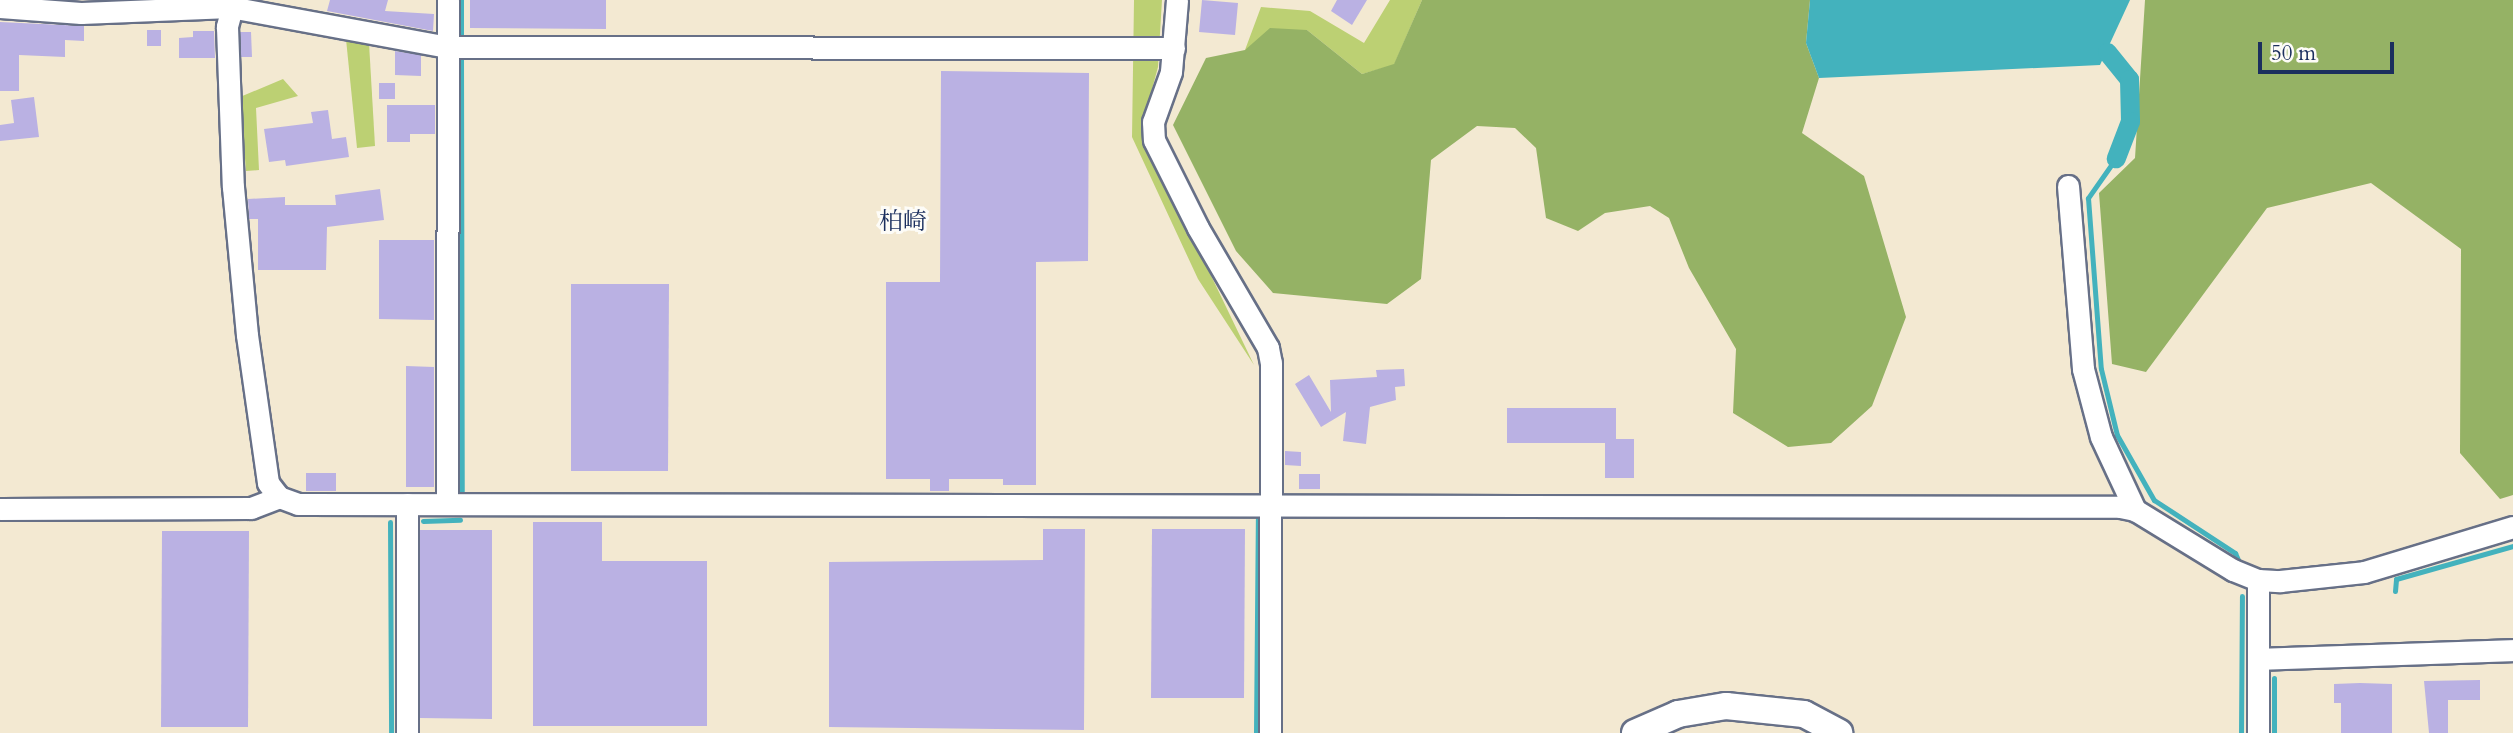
<!DOCTYPE html>
<html>
<head>
<meta charset="utf-8">
<style>
	body { margin:0 }
	#map { position:relative; width:2513px; height:733px; overflow:hidden; background:#f3e9d2; font-family:Cardo,"Noto Serif JP",serif }
	div>[style] { position:absolute }
	[style*='--x'] { left:calc(var(--x)*1px); top:calc(var(--y)*1px); width:calc(var(--w)*1px); rotate:calc(var(--a)*1deg) }
	.green>* { inset:0; background:#bcd073 }
	.forest>* { inset:0; background:#95b265 }
	.water>* { inset:0; background:#43b2bd }
	.stream>* { height:5px; margin:-2.5px; padding:0 2.5px; transform-origin:2.5px; border-radius:2.5px; background:#43b2bd }
	.canal>* { height:19px; margin:-9.5px; padding:0 9.5px; transform-origin:9.5px; border-radius:9.5px; background:#43b2bd }
	.building>* { inset:0; background:#bab1e3 }
	.roads { filter:drop-shadow(2px 0 #677087) drop-shadow(-2px 0 #677087) drop-shadow(0 2px #677087) drop-shadow(0 -2px #677087) }
	.minor>* { height:21px; margin:-10.5px; padding:0 10.5px; transform-origin:10.5px; border-radius:10.5px; background:#fff }
	.tertiary>* { height:26px; margin:-13px; padding:0 13px; transform-origin:13px; border-radius:13px; background:#fff }
	span { translate:-50% -50%; white-space:nowrap; text-align:center; line-height:1.15; -webkit-text-stroke:6px #fdfcf7; paint-order:stroke }
	.quarter-label { font-size:24px; color:#1b2f5e }
	.scale { position:absolute; left:2258px; top:42px; width:136px; height:32px; box-sizing:border-box; border:4px solid #1b2f5e; border-top:0; padding-left:9px; font-size:21px; line-height:24px; white-space:nowrap; color:#1b2f5e; -webkit-text-stroke:5px #fdfcf7; paint-order:stroke }
</style>
</head>
<body>
<div id="map">
	<div class="green">
		<i style="clip-path:polygon(1134px 0,1162px 0,1158px 67px,1141px 130px,1254px 365px,1198px 279px,1132px 137px)"></i>
		<i style="clip-path:polygon(1390px 0,1422px 0,1394px 65px,1362px 74px,1307px 30px,1245px 50px,1261px 7px,1310px 11px,1364px 43px)"></i>
		<i style="clip-path:polygon(346px 39px,369px 43px,375px 146px,357px 148px)"></i>
		<i style="clip-path:polygon(283px 79px,298px 96px,256px 108px,259px 170px,246px 171px,240px 97px)"></i>
	</div>
	<div class="forest">
		<i style="clip-path:polygon(1422px 0,1810px 0,1806px 43px,1819px 78px,1802px 133px,1864px 176px,1906px 317px,1872px 406px,1831px 443px,1788px 447px,1733px 413px,1736px 349px,1689px 268px,1669px 218px,1650px 206px,1605px 213px,1578px 231px,1546px 218px,1536px 148px,1515px 128px,1477px 126px,1431px 160px,1421px 279px,1387px 304px,1273px 293px,1236px 251px,1173px 125px,1206px 58px,1245px 50px,1270px 28px,1307px 30px,1362px 74px,1394px 64px)"></i>
		<i style="clip-path:polygon(2145px 0,2513px 0,2513px 495px,2500px 499px,2460px 453px,2461px 249px,2371px 183px,2267px 208px,2146px 372px,2112px 364px,2099px 193px,2135px 158px)"></i>
	</div>
	<div class="water">
		<i style="clip-path:polygon(1810px 0,2130px 0,2100px 65px,1819px 78px,1806px 43px)"></i>
	</div>
	<div class="stream">
		<i style="--x:461;--y:0;--w:37;--a:90"></i>
		<i style="--x:461;--y:55;--w:436;--a:89.9"></i>
		<i style="--x:2116;--y:158;--w:49;--a:125"></i>
		<i style="--x:2088;--y:198;--w:171;--a:85.7"></i>
		<i style="--x:2101;--y:369;--w:68;--a:76.4"></i>
		<i style="--x:2117;--y:435;--w:75;--a:60.4"></i>
		<i style="--x:2154;--y:500;--w:97;--a:33.2"></i>
		<i style="--x:2235;--y:553;--w:10;--a:66"></i>
		<i style="--x:423;--y:521;--w:37;--a:-2"></i>
		<i style="--x:390;--y:522;--w:211;--a:89.7"></i>
		<i style="--x:2395;--y:591;--w:12;--a:-85"></i>
		<i style="--x:2396;--y:579;--w:122;--a:-15.8"></i>
		<i style="--x:1256;--y:733;--w:214;--a:-89.5"></i>
		<i style="--x:2241;--y:733;--w:137;--a:-89.6"></i>
		<i style="--x:2274;--y:733;--w:55;--a:-90"></i>
	</div>
	<div class="canal">
		<i style="--x:2107;--y:52;--w:35;--a:51"></i>
		<i style="--x:2129;--y:79;--w:42;--a:88.6"></i>
		<i style="--x:2130;--y:121;--w:40;--a:111"></i>
	</div>
	<div class="building">
		<i style="clip-path:polygon(330px 0,388px 0,385px 11px,434px 14px,433px 31px,327px 11px)"></i>
		<i style="clip-path:polygon(470px 0,606px 0,606px 29px,470px 28px)"></i>
		<i style="clip-path:polygon(1202px 0,1238px 3px,1235px 35px,1199px 32px)"></i>
		<i style="clip-path:polygon(1337px 0,1367px 0,1352px 25px,1331px 11px)"></i>
		<i style="clip-path:polygon(0 22px,84px 26px,84px 41px,65px 40px,65px 57px,19px 55px,19px 91px,0 91px)"></i>
		<i style="clip-path:polygon(147px 30px,161px 30px,161px 46px,147px 46px)"></i>
		<i style="clip-path:polygon(193px 31px,214px 31px,215px 58px,179px 58px,179px 38px,193px 37px)"></i>
		<i style="clip-path:polygon(240px 32px,251px 32px,252px 57px,241px 57px)"></i>
		<i style="clip-path:polygon(395px 51px,421px 55px,421px 76px,395px 75px)"></i>
		<i style="clip-path:polygon(941px 71px,1089px 73px,1088px 261px,1036px 262px,1036px 485px,1003px 485px,1003px 479px,949px 479px,949px 491px,930px 491px,930px 479px,886px 479px,886px 282px,940px 282px)"></i>
		<i style="clip-path:polygon(379px 83px,395px 83px,395px 99px,379px 99px)"></i>
		<i style="clip-path:polygon(34px 97px,39px 137px,0 141px,0 125px,14px 123px,11px 100px)"></i>
		<i style="clip-path:polygon(387px 105px,435px 105px,435px 134px,410px 134px,410px 142px,387px 142px)"></i>
		<i style="clip-path:polygon(328px 110px,332px 139px,346px 137px,349px 157px,286px 166px,285px 160px,269px 162px,264px 129px,313px 123px,311px 112px)"></i>
		<i style="clip-path:polygon(380px 189px,384px 220px,327px 227px,326px 270px,258px 270px,258px 219px,249px 219px,248px 199px,285px 197px,285px 205px,336px 205px,335px 195px)"></i>
		<i style="clip-path:polygon(379px 240px,434px 240px,434px 320px,379px 319px)"></i>
		<i style="clip-path:polygon(571px 284px,669px 284px,668px 471px,571px 471px)"></i>
		<i style="clip-path:polygon(406px 366px,434px 367px,434px 487px,406px 487px)"></i>
		<i style="clip-path:polygon(1404px 369px,1405px 386px,1395px 387px,1396px 400px,1370px 407px,1366px 444px,1343px 441px,1346px 412px,1321px 427px,1295px 384px,1309px 375px,1331px 412px,1330px 380px,1377px 377px,1376px 370px)"></i>
		<i style="clip-path:polygon(1507px 408px,1616px 408px,1616px 439px,1634px 439px,1634px 478px,1605px 478px,1605px 443px,1507px 443px)"></i>
		<i style="clip-path:polygon(1285px 451px,1301px 452px,1301px 466px,1285px 465px)"></i>
		<i style="clip-path:polygon(306px 473px,336px 473px,336px 491px,306px 491px)"></i>
		<i style="clip-path:polygon(1299px 474px,1320px 474px,1320px 489px,1299px 489px)"></i>
		<i style="clip-path:polygon(533px 522px,602px 522px,602px 561px,707px 561px,707px 726px,533px 726px)"></i>
		<i style="clip-path:polygon(1043px 529px,1085px 529px,1084px 730px,829px 727px,829px 562px,1043px 560px)"></i>
		<i style="clip-path:polygon(1152px 529px,1245px 529px,1244px 698px,1151px 698px)"></i>
		<i style="clip-path:polygon(420px 530px,492px 530px,492px 719px,420px 718px)"></i>
		<i style="clip-path:polygon(162px 531px,249px 531px,248px 727px,161px 727px)"></i>
		<i style="clip-path:polygon(2480px 680px,2480px 700px,2448px 700px,2448px 733px,2429px 733px,2424px 681px)"></i>
		<i style="clip-path:polygon(2360px 683px,2392px 684px,2392px 733px,2341px 733px,2341px 703px,2334px 703px,2334px 684px)"></i>
	</div>
	<div class="roads">
		<div class="minor">
			<i style="--x:234;--y:0;--w:28;--a:105"></i>
			<i style="--x:227;--y:27;--w:160;--a:87.9"></i>
			<i style="--x:233;--y:187;--w:149;--a:84.6"></i>
			<i style="--x:247;--y:335;--w:149;--a:81.9"></i>
			<i style="--x:268;--y:483;--w:18;--a:52"></i>
			<i style="--x:279;--y:497;--w:20;--a:20"></i>
			<i style="--x:298;--y:504;--w:1822;--a:0.09"></i>
			<i style="--x:2120;--y:507;--w:15;--a:11"></i>
			<i style="--x:2135;--y:510;--w:115;--a:31.5"></i>
			<i style="--x:2233;--y:570;--w:27;--a:22"></i>
			<i style="--x:2258;--y:580;--w:22;--a:3"></i>
			<i style="--x:2280;--y:581;--w:84;--a:-6.1"></i>
			<i style="--x:2364;--y:572;--w:156;--a:-16.8"></i>
			<i style="--x:1177;--y:0;--w:72;--a:94.8"></i>
			<i style="--x:1171;--y:72;--w:53;--a:109.8"></i>
			<i style="--x:1153;--y:122;--w:18;--a:87"></i>
			<i style="--x:1154;--y:140;--w:98;--a:63.4"></i>
			<i style="--x:1198;--y:228;--w:139;--a:59.7"></i>
			<i style="--x:1268;--y:348;--w:15;--a:79"></i>
			<i style="--x:1271;--y:363;--w:370;--a:90.2"></i>
			<i style="--x:0;--y:7;--w:81;--a:4.2"></i>
			<i style="--x:81;--y:13;--w:149;--a:-2.3"></i>
			<i style="--x:230;--y:7;--w:222;--a:10.4"></i>
			<i style="--x:448;--y:47;--w:726;--a:0.08"></i>
			<i style="--x:2068;--y:186;--w:184;--a:85.3"></i>
			<i style="--x:2083;--y:369;--w:70;--a:75.2"></i>
			<i style="--x:2101;--y:437;--w:81;--a:65"></i>
			<i style="--x:447;--y:504;--w:504;--a:-89.89"></i>
			<i style="--x:0;--y:509;--w:251;--a:-0.2"></i>
			<i style="--x:251;--y:508;--w:30;--a:-21"></i>
			<i style="--x:2259;--y:659;--w:254;--a:-2"></i>
			<i style="--x:407;--y:733;--w:229;--a:-90"></i>
			<i style="--x:2258;--y:733;--w:153;--a:-90"></i>
		</div>
		<div class="tertiary">
			<i style="--x:1635;--y:733;--w:47;--a:-23.8"></i>
			<i style="--x:1678;--y:714;--w:49;--a:-9.5"></i>
			<i style="--x:1726;--y:706;--w:78;--a:5.9"></i>
			<i style="--x:1804;--y:714;--w:40;--a:28"></i>
		</div>
	</div>
	<div class="quarter-label">
		<span style="left:903px;top:222px">柏崎</span>
	</div>
	<div class="scale">50 m</div>
</div>
</body>
</html>
